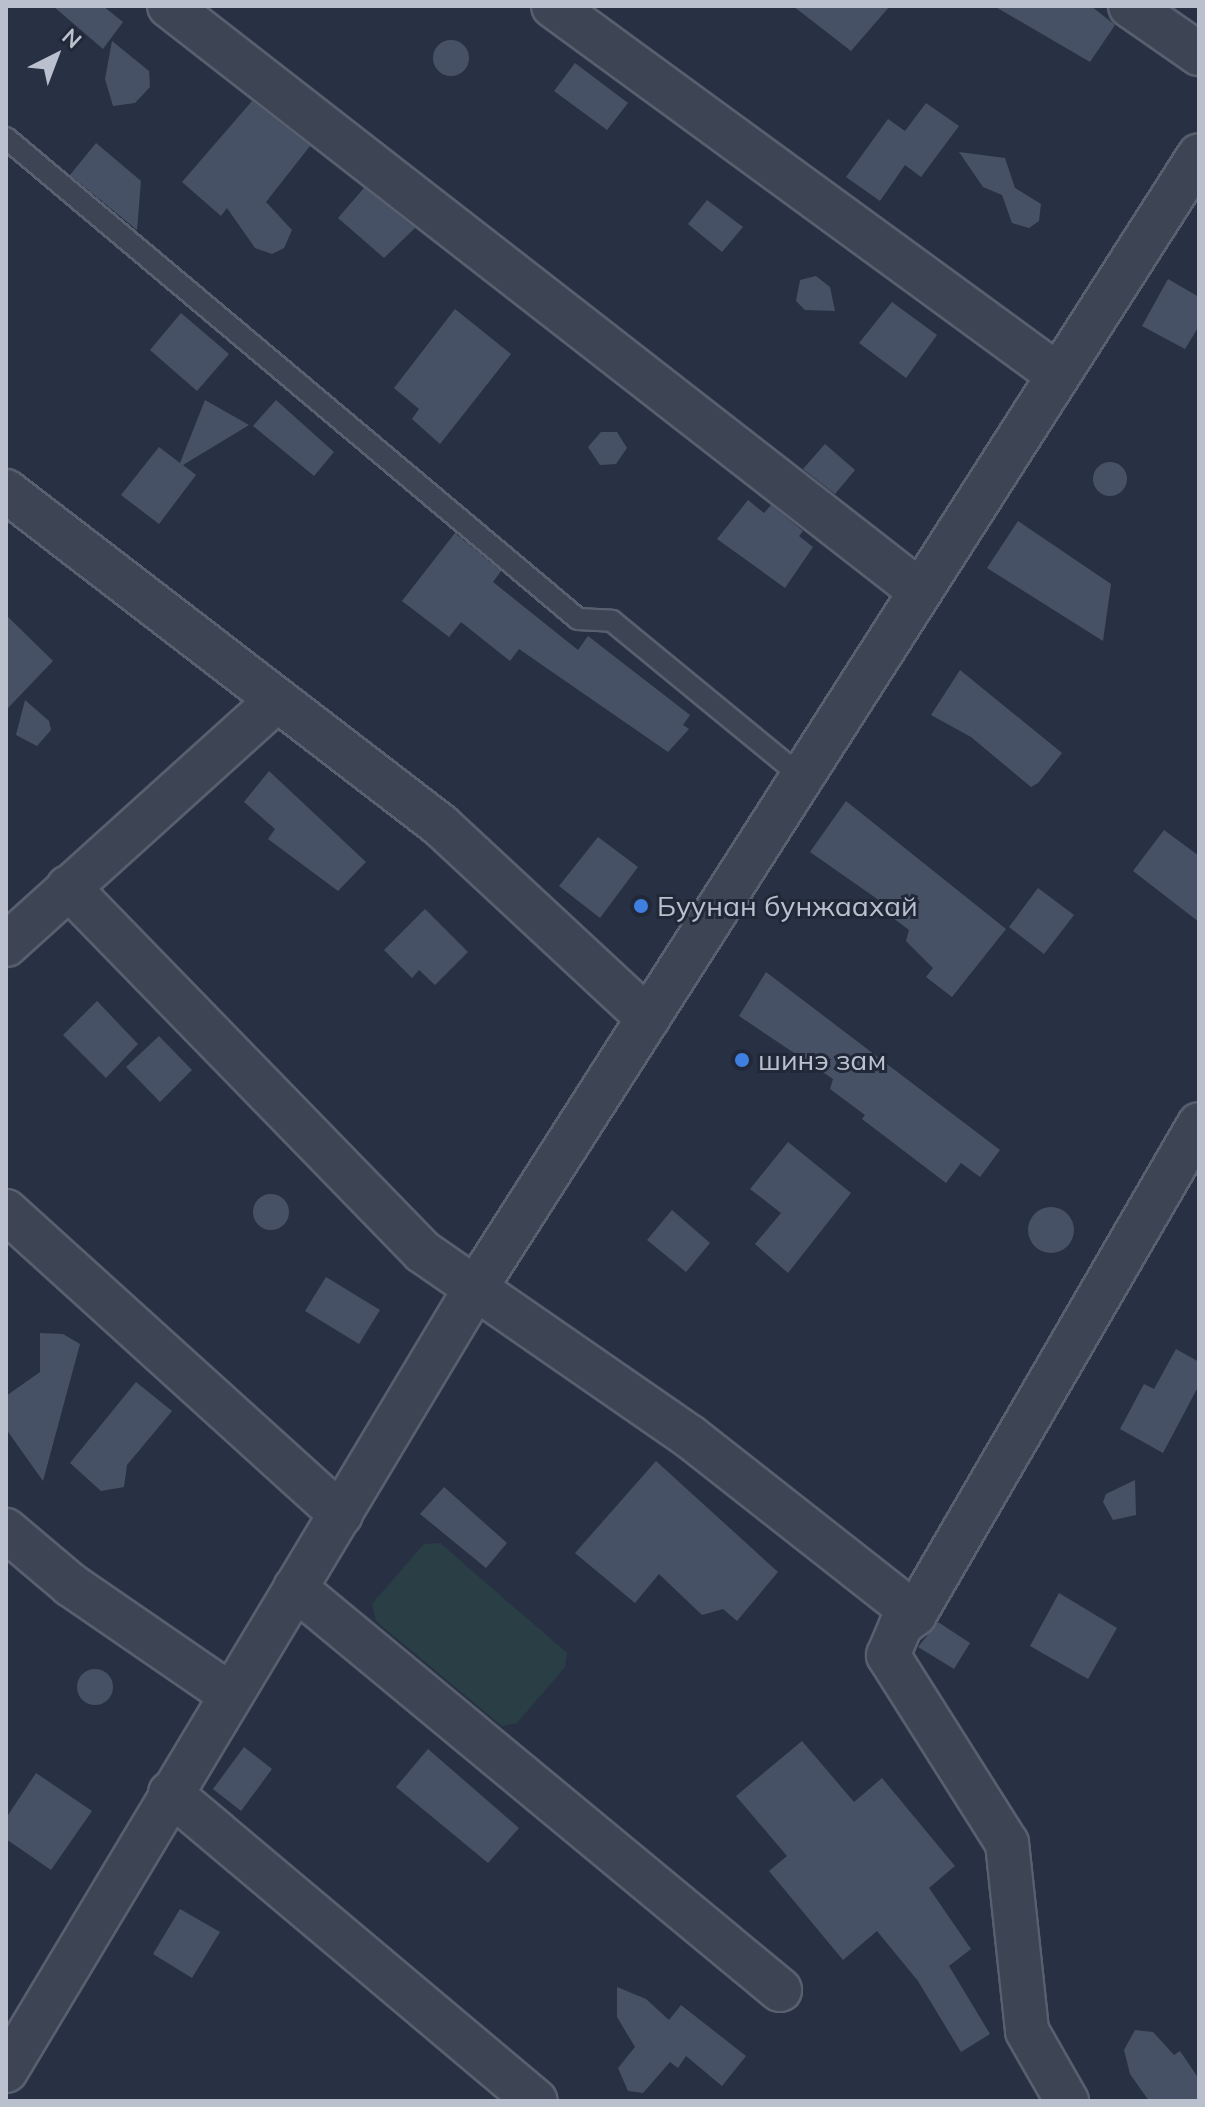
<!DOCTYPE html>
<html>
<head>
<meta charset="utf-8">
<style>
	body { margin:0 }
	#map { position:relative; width:1205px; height:2107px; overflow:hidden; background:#283144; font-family:Mulish,sans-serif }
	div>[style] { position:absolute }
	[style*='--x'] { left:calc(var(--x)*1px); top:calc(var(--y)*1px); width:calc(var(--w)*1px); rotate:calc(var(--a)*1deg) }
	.green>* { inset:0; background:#2a3f45 }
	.building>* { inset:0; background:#475165 }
	.round { border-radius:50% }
	.roads { filter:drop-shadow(2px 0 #585f6e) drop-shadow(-2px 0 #585f6e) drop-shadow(0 2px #585f6e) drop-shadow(0 -2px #585f6e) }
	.service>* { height:20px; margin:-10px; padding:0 10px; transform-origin:10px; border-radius:10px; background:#3d4453 }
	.minor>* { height:42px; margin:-21px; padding:0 21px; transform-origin:21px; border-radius:21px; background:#3d4453 }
	.dots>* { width:22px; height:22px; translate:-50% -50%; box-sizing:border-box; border:4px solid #212939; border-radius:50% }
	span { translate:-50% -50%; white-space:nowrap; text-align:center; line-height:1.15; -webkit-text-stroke:6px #212939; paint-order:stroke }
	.poi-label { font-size:28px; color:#bac0cd }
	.left { translate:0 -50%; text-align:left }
	.frame { position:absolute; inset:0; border:8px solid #bac0cd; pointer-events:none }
	.north { position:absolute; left:16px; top:16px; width:80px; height:80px; -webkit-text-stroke:6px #212939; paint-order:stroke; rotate:42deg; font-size:22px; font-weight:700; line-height:32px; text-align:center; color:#bac0cd }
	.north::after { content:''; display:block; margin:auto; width:28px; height:36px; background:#bac0cd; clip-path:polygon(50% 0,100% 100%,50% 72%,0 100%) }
</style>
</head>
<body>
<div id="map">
	<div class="green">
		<i style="clip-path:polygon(440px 1543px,567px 1653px,565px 1667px,517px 1723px,502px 1726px,376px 1621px,372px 1604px,424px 1544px)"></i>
	</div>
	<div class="building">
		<i style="clip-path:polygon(53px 6px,103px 6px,123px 22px,103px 49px)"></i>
		<i style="clip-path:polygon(793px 6px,890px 6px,851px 51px)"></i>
		<i style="clip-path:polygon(994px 6px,1091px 6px,1115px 25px,1090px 62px)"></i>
		<i class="round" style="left:433px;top:40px;width:36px;height:36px"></i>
		<i style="clip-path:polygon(112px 41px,149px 71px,150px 87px,135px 103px,113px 106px,105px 79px)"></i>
		<i style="clip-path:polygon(575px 63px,628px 103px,607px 130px,554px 91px)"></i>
		<i style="clip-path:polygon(252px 101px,310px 146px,266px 202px,292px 230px,284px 248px,272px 254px,255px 248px,227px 208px,221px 216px,182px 182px)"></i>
		<i style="clip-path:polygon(926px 103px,959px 126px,921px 177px,905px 165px,880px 201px,846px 177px,888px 119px,905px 131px)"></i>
		<i style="clip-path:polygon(96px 143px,141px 181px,137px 230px,70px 175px)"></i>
		<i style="clip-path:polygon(959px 152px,1005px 158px,1015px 188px,1041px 204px,1039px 221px,1029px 228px,1012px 223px,1002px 195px,983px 187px)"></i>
		<i style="clip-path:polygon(364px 188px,415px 228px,384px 258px,338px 218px)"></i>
		<i style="clip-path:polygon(707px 200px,743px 227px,722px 252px,688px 224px)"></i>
		<i style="clip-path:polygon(816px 276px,830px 287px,835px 311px,805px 310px,796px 301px,800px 280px)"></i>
		<i style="clip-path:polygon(1168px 279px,1199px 297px,1199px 326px,1185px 349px,1142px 326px)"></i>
		<i style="clip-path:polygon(892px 302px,937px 335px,906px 378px,859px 343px)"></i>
		<i style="clip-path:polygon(455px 309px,511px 354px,440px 444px,412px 419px,419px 409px,394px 388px)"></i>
		<i style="clip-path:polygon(181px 313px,229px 354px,197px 391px,150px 350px)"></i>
		<i style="clip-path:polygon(205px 400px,249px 425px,183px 465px,196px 475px,159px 524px,121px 495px,159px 447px,180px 463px)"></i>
		<i style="clip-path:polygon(276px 400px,334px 452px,314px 476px,253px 426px)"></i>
		<i style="clip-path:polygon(601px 432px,617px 432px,627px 448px,616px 464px,600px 465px,588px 447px)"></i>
		<i style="clip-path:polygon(825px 444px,855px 470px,835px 494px,803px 469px)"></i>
		<i class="round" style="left:1093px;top:462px;width:34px;height:34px"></i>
		<i style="clip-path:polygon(748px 500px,764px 513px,771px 505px,803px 531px,799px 536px,813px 547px,785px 588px,717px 539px)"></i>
		<i style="clip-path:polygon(1018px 521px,1111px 584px,1103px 641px,987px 568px)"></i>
		<i style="clip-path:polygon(455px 533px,501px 571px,493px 582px,578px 650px,588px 636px,690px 715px,683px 725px,689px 729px,668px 752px,519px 649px,510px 661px,461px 622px,449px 637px,402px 601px)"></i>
		<i style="clip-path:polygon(6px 615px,53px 661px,6px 710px)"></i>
		<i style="clip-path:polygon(960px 670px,1062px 753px,1038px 783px,1031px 787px,971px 737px,931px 715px)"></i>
		<i style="clip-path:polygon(25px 700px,49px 721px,51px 730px,37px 746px,16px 735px)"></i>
		<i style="clip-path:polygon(269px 771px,366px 862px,338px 891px,268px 839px,275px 829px,244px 802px)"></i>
		<i style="clip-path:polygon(846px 801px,1006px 929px,952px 997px,926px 977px,933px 968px,906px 941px,909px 930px,880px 908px,883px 903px,810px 852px)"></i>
		<i style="clip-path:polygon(1164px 830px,1199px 856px,1199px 922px,1133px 871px)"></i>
		<i style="clip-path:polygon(598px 837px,638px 867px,600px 918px,559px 886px)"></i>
		<i style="clip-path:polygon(1038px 888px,1074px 915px,1044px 954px,1009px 927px)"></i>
		<i style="clip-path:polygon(425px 909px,468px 952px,435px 985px,419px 970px,412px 978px,384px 950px)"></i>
		<i style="clip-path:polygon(766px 972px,1000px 1150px,980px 1177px,961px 1163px,946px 1183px,862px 1119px,865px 1115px,830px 1089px,833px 1079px,739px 1016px)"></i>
		<i style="clip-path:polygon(97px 1001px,138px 1044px,106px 1078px,63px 1035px)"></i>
		<i style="clip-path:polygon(159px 1036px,192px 1070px,160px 1102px,126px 1067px)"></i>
		<i style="clip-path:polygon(788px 1142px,851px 1193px,788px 1273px,755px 1244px,781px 1213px,750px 1189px)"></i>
		<i class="round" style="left:253px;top:1194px;width:36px;height:36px"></i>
		<i class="round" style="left:1028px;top:1207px;width:46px;height:46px"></i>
		<i style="clip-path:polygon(672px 1210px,710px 1243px,686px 1272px,647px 1240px)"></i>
		<i style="clip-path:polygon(326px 1277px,380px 1310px,359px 1344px,305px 1311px)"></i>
		<i style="clip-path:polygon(40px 1333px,63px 1334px,80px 1344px,43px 1481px,6px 1429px,6px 1396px,40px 1372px)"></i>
		<i style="clip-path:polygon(1176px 1349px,1199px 1362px,1199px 1385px,1163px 1453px,1120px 1429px,1144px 1384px,1154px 1389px)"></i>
		<i style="clip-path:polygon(136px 1382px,172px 1411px,127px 1465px,124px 1487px,101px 1491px,70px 1463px)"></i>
		<i style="clip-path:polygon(656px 1461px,778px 1572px,737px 1621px,723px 1609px,702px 1615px,659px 1574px,635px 1603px,575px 1553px)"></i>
		<i style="clip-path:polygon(1135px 1480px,1136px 1515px,1113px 1520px,1103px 1502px,1106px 1494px)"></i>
		<i style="clip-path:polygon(444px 1487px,507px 1543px,486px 1568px,420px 1514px)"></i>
		<i style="clip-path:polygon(1059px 1593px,1117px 1628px,1088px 1679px,1030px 1646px)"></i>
		<i style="clip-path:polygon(938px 1622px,970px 1643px,954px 1669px,918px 1647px)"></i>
		<i class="round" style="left:77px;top:1669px;width:36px;height:36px"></i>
		<i style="clip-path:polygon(802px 1741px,854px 1802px,882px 1778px,955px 1866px,929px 1888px,971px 1949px,949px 1966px,990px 2034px,961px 2052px,918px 1981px,877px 1931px,843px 1960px,769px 1871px,787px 1856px,736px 1796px)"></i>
		<i style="clip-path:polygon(244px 1747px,272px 1769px,241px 1811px,213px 1789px)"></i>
		<i style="clip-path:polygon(428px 1749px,519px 1828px,488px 1863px,396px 1787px)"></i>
		<i style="clip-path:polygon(36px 1773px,92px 1811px,51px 1870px,6px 1839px,6px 1818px)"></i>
		<i style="clip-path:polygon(180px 1909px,220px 1932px,192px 1978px,153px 1954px)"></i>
		<i style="clip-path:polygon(617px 1987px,646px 1999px,669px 2020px,681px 2005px,746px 2056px,722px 2086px,686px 2056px,678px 2068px,670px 2062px,643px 2093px,628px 2091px,618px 2068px,635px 2047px,617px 2017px)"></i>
		<i style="clip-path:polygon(1135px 2030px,1153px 2032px,1174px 2055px,1180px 2051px,1199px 2079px,1199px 2101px,1149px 2101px,1130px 2074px,1124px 2050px)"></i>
	</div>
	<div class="roads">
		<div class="service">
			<i style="--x:6;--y:138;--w:747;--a:40.06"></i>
			<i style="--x:578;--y:619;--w:34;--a:3"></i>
			<i style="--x:612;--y:621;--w:246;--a:39.4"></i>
		</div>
		<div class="minor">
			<i style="--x:169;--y:6;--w:952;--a:37.92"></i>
			<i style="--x:553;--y:6;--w:625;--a:36.16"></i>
			<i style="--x:1130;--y:6;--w:84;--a:34.8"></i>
			<i style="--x:6;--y:491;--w:548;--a:37.58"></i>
			<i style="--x:440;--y:825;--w:284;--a:42.9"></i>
			<i style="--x:68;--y:887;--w:509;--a:45.8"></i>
			<i style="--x:423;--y:1252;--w:323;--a:34.7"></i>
			<i style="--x:689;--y:1436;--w:288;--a:38.2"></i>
			<i style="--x:915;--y:1614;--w:18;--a:142"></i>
			<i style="--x:901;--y:1625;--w:33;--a:113"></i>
			<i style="--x:888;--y:1655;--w:222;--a:57.7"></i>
			<i style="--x:1007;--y:1843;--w:189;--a:83.9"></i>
			<i style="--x:1027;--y:2031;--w:81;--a:60.3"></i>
			<i style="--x:6;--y:945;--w:365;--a:-42.1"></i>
			<i style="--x:6;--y:1211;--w:452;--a:42.2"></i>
			<i style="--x:6;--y:1530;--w:85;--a:40.2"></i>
			<i style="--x:71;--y:1585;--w:191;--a:34.5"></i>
			<i style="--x:295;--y:1588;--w:630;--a:39.65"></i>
			<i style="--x:915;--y:1614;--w:566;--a:-59.9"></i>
			<i style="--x:170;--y:1793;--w:478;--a:40.1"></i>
			<i style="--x:6;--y:2071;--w:912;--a:-59.05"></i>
			<i style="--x:475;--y:1289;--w:1345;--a:-57.44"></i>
		</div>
	</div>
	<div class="dots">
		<i style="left:641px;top:906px;background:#3f7fe0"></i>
		<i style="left:742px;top:1060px;background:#3f7fe0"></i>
	</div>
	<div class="poi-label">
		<span class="left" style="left:657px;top:906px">Буунан бунжаахай</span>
		<span class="left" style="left:758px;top:1060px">шинэ зам</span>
	</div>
	<div class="frame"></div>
	<div class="north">N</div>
</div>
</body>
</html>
